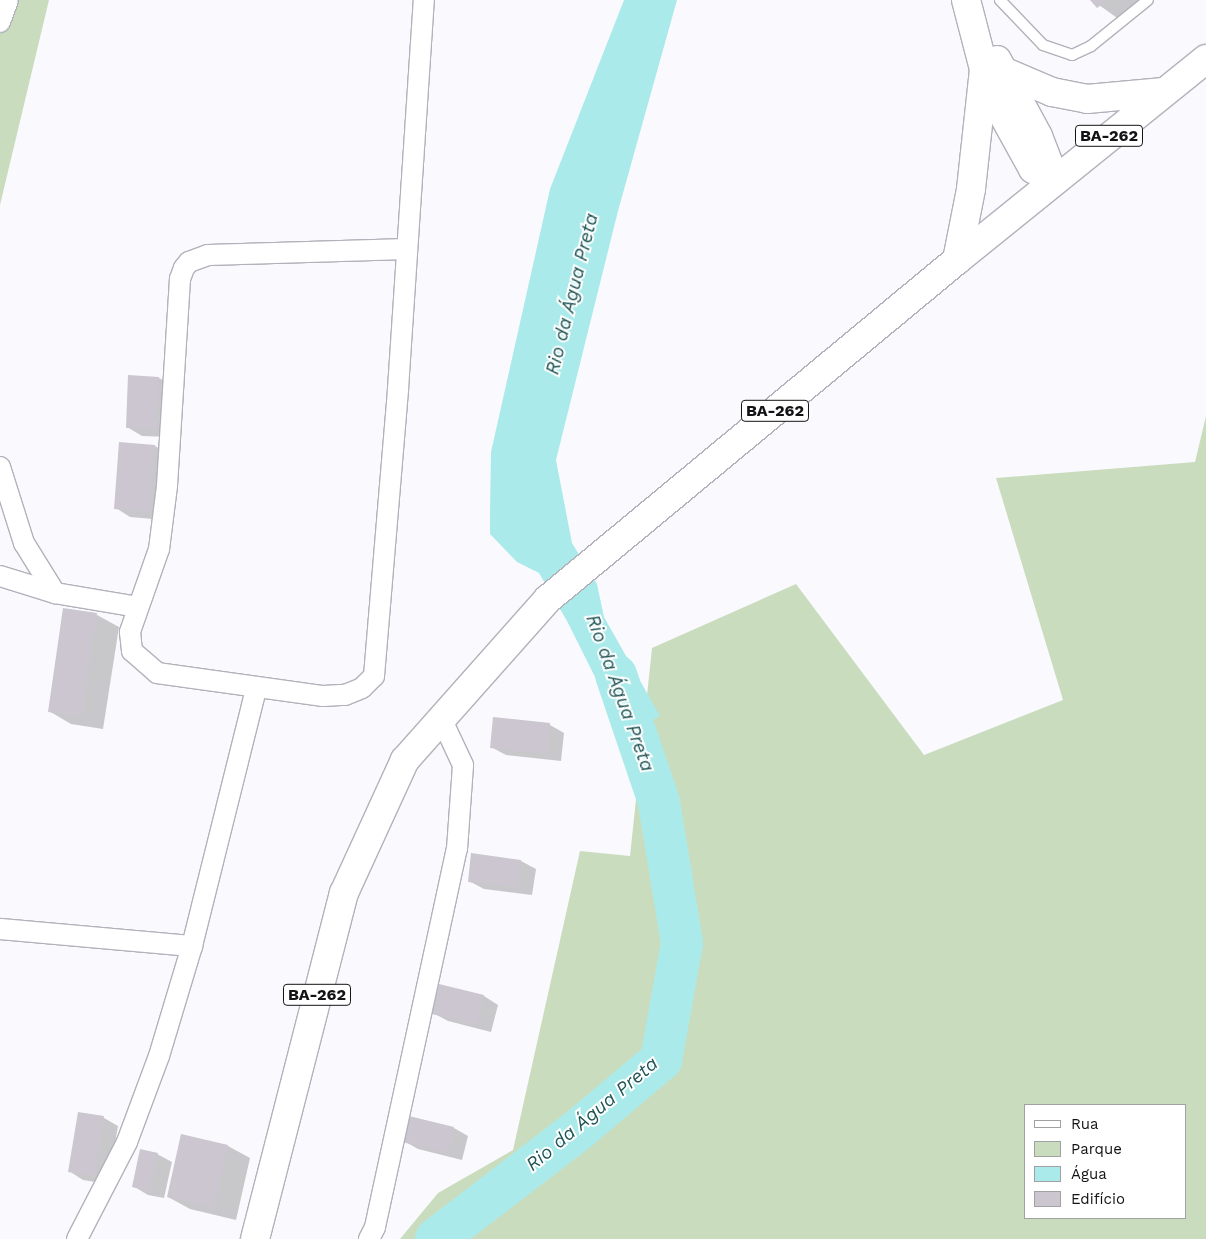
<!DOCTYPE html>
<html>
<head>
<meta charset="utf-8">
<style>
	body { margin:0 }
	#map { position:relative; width:1206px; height:1239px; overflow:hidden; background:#fafafe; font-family:"Work Sans",sans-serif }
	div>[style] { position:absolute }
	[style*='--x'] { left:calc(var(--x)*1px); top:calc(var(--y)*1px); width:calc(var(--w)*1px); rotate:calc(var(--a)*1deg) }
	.green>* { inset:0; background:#cadcbe }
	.water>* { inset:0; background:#abeaea }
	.shadow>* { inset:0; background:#0003 }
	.river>* { height:42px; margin:-21px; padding:0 21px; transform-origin:21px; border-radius:21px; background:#abeaea }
	.building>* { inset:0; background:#cbc6cf }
	.roads { filter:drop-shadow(1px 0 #b1b2bb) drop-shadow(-1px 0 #b1b2bb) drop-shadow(0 1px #b1b2bb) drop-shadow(0 -1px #b1b2bb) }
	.lane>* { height:10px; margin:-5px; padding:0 5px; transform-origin:5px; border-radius:5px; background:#fff }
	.street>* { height:20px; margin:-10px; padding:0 10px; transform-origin:10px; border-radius:10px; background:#fff }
	.secondary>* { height:28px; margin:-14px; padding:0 14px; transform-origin:14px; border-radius:14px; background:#fff }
	.primary>* { height:28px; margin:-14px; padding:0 14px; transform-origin:14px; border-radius:14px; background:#fff }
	span { translate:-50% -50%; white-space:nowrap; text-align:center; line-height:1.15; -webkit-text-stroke:4px #fff; paint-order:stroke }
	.shield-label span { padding:1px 4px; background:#fff; border:1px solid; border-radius:4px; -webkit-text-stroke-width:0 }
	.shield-label { font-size:16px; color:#131316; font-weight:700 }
	.water-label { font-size:19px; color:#1f5455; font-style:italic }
	.legend { position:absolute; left:1024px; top:1104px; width:162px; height:115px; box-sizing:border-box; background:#fff; border:1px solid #a1a1a2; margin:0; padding:6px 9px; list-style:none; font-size:15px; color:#131316 }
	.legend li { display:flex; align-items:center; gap:10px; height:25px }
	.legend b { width:25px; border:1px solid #a1a1a2 }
</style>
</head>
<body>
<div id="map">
	<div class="green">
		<i style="clip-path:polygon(0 0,49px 0,0 205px)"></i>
		<i style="clip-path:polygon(evenodd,1206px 416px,1206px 1239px,400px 1239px,438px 1193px,513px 1150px,580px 851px,630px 856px,652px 648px,796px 584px,924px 755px,1063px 700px,996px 478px,1195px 462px,1206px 416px,1025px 1105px,1185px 1105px,1185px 1218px,1025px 1218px,1025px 1105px)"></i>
	</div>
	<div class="water">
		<i style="clip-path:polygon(624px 0,677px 0,618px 211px,556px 460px,572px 543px,597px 584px,604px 617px,660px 716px,624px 735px,567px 621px,539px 573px,517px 562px,490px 534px,490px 509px,491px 452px,550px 189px)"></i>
	</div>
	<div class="shadow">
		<i style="clip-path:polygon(1092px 0,1144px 0,1120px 20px)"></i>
		<i style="clip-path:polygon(159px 378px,173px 386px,171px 437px,142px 436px,127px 427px)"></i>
		<i style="clip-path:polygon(120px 444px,155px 446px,170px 455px,165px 520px,130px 517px,116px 508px)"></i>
		<i style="clip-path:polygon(64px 610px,97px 615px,119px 627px,103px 729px,71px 724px,49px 711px)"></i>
		<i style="clip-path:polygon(550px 725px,564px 733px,561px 761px,506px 755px,491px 747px)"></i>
		<i style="clip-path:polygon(472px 855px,521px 861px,536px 869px,532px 895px,484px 889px,469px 881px)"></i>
		<i style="clip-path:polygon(484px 996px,498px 1005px,491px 1032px,448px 1021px,433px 1013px)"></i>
		<i style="clip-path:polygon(79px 1113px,104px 1118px,118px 1126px,108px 1184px,83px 1180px,69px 1171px)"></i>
		<i style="clip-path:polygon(454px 1128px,468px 1136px,462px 1160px,418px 1149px,404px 1141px)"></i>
		<i style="clip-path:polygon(181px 1136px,228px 1146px,250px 1158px,236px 1220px,190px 1209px,168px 1197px)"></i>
		<i style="clip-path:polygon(157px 1154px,172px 1162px,164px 1198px,148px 1195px,133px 1186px)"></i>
	</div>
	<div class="river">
		<i style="--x:436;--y:1239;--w:179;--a:-37.5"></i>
		<i style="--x:578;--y:1130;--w:109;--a:-40.1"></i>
		<i style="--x:661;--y:1060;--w:119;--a:-79.8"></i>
		<i style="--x:682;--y:943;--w:143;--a:-99.3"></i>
		<i style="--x:659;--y:802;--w:134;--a:-108.7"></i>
	</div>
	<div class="building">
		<i style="clip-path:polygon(1090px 0,1107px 0,1097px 8px)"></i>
		<i style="clip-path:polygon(128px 375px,159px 377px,157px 429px,126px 428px)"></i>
		<i style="clip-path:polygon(119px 442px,155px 445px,151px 512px,114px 509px)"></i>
		<i style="clip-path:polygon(63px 608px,97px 613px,82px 717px,48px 712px)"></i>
		<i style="clip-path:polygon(493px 717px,550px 723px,547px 754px,490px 748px)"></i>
		<i style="clip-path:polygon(471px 853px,521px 860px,518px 888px,468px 882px)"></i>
		<i style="clip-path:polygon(439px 984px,484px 995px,477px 1025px,432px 1014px)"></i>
		<i style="clip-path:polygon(78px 1112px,104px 1116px,94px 1176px,68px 1172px)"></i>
		<i style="clip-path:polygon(409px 1116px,454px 1127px,448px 1153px,402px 1142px)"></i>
		<i style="clip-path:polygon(181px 1134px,228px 1145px,215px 1208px,167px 1197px)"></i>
		<i style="clip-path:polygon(140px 1149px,158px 1153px,150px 1191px,132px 1187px)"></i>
	</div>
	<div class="roads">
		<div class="lane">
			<i style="--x:1000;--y:0;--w:62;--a:46.3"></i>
			<i style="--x:1043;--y:45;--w:31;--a:19"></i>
			<i style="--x:1072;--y:55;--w:21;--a:-25"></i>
			<i style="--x:1091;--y:46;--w:73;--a:-38.9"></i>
		</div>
		<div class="street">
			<i style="--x:0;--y:22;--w:23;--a:-70"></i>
			<i style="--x:407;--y:249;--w:199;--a:178.3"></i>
			<i style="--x:208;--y:255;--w:20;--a:160"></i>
			<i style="--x:189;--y:262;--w:8;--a:130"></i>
			<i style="--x:184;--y:268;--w:12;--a:110"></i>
			<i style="--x:180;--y:279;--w:207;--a:93.6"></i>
			<i style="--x:167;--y:486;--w:64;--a:97.2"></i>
			<i style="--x:159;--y:549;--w:88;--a:109.3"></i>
			<i style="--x:130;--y:632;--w:19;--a:84"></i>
			<i style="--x:132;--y:651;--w:33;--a:41"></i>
			<i style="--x:157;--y:673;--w:168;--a:7.9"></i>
			<i style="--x:323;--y:696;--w:22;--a:-3"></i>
			<i style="--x:345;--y:695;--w:18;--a:-22"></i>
			<i style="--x:362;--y:688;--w:17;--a:-45"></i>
			<i style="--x:374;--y:676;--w:288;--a:-85.2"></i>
			<i style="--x:398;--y:389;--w:390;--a:-86.2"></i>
			<i style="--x:0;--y:467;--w:80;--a:72.5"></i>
			<i style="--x:24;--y:543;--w:59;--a:58.2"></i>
			<i style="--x:0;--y:576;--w:58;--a:17.2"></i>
			<i style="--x:55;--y:593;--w:84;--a:9.6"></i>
			<i style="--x:0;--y:929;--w:193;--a:5.1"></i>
			<i style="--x:77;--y:1239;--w:109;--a:-62.7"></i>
			<i style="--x:127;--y:1142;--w:92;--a:-69.6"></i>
			<i style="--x:159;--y:1056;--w:115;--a:-73.3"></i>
			<i style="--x:192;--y:946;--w:265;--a:-76"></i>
			<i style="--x:369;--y:1239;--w:13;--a:-63"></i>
			<i style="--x:375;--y:1227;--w:387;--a:-77.8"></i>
			<i style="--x:457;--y:849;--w:84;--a:-85.9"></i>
			<i style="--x:463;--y:765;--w:52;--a:-115.1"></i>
		</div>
		<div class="secondary">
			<i style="--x:966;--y:0;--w:71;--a:75.4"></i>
			<i style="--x:984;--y:69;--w:45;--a:68"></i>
			<i style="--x:1001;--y:111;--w:66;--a:61.1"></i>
			<i style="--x:1033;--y:169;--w:25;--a:27"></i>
			<i style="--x:997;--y:60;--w:86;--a:61.7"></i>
			<i style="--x:1038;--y:136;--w:47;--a:68.9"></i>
		</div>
		<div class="primary">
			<i style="--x:1003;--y:71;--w:53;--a:23.2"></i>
			<i style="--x:1052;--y:92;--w:36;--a:11"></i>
			<i style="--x:1087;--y:99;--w:77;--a:-5.2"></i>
			<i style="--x:957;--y:260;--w:72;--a:-78.8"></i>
			<i style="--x:971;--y:189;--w:121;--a:-83.8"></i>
			<i style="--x:255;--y:1239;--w:357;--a:-75.6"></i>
			<i style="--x:344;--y:893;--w:146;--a:-65.4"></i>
			<i style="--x:405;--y:760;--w:215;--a:-48.4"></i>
			<i style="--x:548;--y:599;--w:531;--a:-39.65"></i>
			<i style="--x:957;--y:260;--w:320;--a:-38.9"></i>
		</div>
	</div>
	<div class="shield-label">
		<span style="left:1109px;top:136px">BA-262</span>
		<span style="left:775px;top:411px">BA-262</span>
		<span style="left:317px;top:995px">BA-262</span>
	</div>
	<div class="water-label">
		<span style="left:572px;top:294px;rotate:-76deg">Rio da Água Preta</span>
		<span style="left:620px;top:693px;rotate:70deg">Rio da Água Preta</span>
		<span style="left:592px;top:1114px;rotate:-40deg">Rio da Água Preta</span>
	</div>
	<ul class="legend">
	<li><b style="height:6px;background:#fff"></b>Rua</li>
	<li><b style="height:14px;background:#cadcbe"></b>Parque</li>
	<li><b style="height:14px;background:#abeaea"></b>Água</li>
	<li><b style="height:14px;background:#cbc6cf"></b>Edifício</li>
	</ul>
</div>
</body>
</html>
